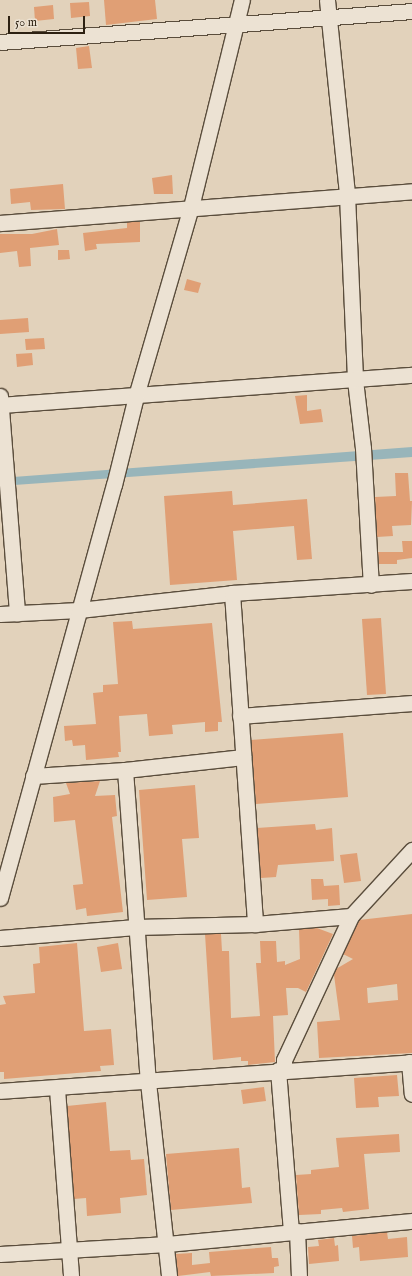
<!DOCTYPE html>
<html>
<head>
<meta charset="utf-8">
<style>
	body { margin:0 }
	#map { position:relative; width:412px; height:1276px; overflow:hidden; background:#e2d2bb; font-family:"IM FELL English",serif }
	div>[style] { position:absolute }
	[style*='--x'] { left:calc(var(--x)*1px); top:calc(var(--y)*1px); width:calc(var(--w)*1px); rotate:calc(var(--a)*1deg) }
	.water>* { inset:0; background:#98b5ba }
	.building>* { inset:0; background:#e09f75 }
	.roads { filter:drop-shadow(1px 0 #5a4d3c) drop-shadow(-1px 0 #5a4d3c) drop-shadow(0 1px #5a4d3c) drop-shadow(0 -1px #5a4d3c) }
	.minor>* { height:15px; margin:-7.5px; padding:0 7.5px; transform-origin:7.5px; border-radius:7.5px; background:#ece2d3 }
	span { translate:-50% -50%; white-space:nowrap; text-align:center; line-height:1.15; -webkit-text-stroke:3px #ece2d3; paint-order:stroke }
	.scale { position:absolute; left:8px; top:16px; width:77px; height:18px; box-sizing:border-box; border:2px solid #2d2112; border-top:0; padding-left:5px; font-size:12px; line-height:14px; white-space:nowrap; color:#2d2112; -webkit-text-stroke:3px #ece2d3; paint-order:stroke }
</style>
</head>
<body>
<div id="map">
	<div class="water">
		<i style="clip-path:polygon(412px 447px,412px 457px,0 486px,0 478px)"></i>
	</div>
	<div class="building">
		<i style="clip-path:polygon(104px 0,155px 0,157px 19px,106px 25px)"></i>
		<i style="clip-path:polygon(89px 2px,90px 16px,71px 18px,70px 3px)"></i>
		<i style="clip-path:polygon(53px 5px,54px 19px,35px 21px,34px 7px)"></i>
		<i style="clip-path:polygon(89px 46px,92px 68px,78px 69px,76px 48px)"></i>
		<i style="clip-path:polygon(172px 175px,173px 194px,154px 194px,152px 178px)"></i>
		<i style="clip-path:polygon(63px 184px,65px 209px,31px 210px,30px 202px,11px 204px,10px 189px)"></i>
		<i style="clip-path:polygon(127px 222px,140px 222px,140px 242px,96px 244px,97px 249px,85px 251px,83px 233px,127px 228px)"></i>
		<i style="clip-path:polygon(57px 229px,59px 245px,30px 248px,31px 266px,19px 267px,17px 251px,0 253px,0 234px,32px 234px)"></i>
		<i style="clip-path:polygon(58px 250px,69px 250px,70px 259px,58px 260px)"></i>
		<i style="clip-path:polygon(187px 279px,201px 283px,198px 293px,184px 290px)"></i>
		<i style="clip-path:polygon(28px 318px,29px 332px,0 334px,0 320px)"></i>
		<i style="clip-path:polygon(44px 338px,45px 349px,26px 350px,25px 339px)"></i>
		<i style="clip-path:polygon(32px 353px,33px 365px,17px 367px,16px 354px)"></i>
		<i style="clip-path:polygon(307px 395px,307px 411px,321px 409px,323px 422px,300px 424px,295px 396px)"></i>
		<i style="clip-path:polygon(395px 473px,408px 473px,410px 501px,412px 501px,411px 525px,392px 526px,393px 536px,377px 537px,375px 497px,396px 496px)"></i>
		<i style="clip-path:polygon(232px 491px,233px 505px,307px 499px,312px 559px,297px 560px,294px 526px,233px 531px,237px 580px,170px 585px,164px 496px)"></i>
		<i style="clip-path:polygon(402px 541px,412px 541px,412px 558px,397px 560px,397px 564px,379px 564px,378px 552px,403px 552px)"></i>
		<i style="clip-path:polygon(381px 618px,386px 694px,367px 695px,362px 619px)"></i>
		<i style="clip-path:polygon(132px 621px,133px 629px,212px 623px,222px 722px,218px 722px,218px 731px,205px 732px,205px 722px,172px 725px,173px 734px,149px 736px,147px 714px,119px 716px,121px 752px,118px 752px,119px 757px,86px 760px,85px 745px,73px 746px,72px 740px,65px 741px,64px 726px,96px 724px,93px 693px,103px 692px,103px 685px,118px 684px,113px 622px)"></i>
		<i style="clip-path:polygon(343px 733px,348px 797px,256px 804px,251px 740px)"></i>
		<i style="clip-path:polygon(100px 781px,95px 796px,115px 795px,117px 816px,112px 817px,123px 912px,87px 916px,86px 908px,76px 910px,73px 885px,83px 884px,75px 820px,54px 822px,53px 797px,70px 794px,66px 783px)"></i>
		<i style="clip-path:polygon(195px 785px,199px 838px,182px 839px,187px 897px,147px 900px,139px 790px)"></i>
		<i style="clip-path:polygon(315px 824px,316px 830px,332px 828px,334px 861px,278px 865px,276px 877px,261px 878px,257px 828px)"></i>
		<i style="clip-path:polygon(357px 853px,361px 881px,344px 883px,340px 855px)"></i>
		<i style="clip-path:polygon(311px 879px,323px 879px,324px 886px,339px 885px,340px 905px,328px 906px,328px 899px,312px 900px)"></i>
		<i style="clip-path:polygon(evenodd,412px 914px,412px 1053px,319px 1058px,317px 1022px,340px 1020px,334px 975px,336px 969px,353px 959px,343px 954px,359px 920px,412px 914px,397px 984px,398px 1000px,368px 1003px,367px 988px,397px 984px)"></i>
		<i style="clip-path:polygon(317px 928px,333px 934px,306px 992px,298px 988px,286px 988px,288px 1015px,273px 1016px,275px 1062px,248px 1065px,248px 1061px,241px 1061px,241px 1057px,213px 1060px,205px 934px,221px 934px,222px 951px,229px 951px,231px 1018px,260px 1016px,256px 963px,261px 963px,260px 941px,276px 941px,277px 962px,285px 961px,285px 965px,300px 959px,299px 929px)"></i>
		<i style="clip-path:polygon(77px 943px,84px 1031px,111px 1029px,114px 1065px,100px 1066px,101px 1071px,4px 1079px,4px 1072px,0 1072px,0 1005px,6px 1004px,3px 996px,35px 993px,33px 964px,40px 963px,39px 947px)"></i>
		<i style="clip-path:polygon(118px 943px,122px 969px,101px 972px,97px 947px)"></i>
		<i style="clip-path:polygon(397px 1075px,399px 1096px,378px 1097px,379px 1107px,356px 1108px,354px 1078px)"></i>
		<i style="clip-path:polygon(264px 1087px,266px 1101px,243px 1104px,241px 1090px)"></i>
		<i style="clip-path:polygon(106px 1102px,110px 1151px,130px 1150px,131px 1160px,144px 1159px,147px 1195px,120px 1198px,121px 1213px,87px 1216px,86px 1198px,74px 1199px,67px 1106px)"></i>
		<i style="clip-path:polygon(399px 1134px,400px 1152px,364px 1154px,369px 1209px,343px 1212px,342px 1208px,321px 1210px,321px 1214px,299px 1215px,296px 1175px,311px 1174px,311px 1170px,339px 1167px,336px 1138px)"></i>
		<i style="clip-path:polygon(239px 1148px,242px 1188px,250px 1187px,252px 1203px,171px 1210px,166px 1154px)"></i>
		<i style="clip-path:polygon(387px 1232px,388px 1239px,407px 1237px,408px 1257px,360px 1261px,359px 1247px,353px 1248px,352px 1236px)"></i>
		<i style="clip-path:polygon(334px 1238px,335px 1246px,338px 1245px,339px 1261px,309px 1264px,308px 1247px,319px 1246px,318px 1240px)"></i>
		<i style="clip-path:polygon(271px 1247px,272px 1258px,278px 1258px,279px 1266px,274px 1267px,274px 1273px,211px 1276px,210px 1272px,178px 1276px,176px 1254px,192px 1253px,192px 1265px,210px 1263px,209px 1252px)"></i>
	</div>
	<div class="roads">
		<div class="minor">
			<i style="--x:327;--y:0;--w:196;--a:84.1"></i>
			<i style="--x:347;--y:195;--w:185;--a:87.5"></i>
			<i style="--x:355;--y:380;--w:68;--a:83.3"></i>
			<i style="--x:363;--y:448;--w:137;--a:86.7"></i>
			<i style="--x:0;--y:42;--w:413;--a:-4.3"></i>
			<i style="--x:0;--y:223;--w:413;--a:-4.4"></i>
			<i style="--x:0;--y:396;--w:218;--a:85.5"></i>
			<i style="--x:0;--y:405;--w:413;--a:-4.2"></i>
			<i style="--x:232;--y:593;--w:332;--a:86"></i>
			<i style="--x:0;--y:614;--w:79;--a:-2.9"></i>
			<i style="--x:79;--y:610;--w:154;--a:-6.3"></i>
			<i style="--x:232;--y:593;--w:180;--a:-3.8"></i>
			<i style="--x:240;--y:716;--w:172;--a:-4.3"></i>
			<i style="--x:125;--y:770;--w:313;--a:85.8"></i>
			<i style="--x:148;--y:1082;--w:195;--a:83.8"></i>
			<i style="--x:33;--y:776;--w:92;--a:-3.7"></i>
			<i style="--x:125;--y:770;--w:119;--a:-6.3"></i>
			<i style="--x:0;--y:898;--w:428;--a:-74.6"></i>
			<i style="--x:114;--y:485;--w:92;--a:-76.1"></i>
			<i style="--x:136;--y:396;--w:197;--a:-73.8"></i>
			<i style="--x:191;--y:207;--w:213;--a:-76.2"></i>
			<i style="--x:0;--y:938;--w:136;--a:-4.6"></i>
			<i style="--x:136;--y:927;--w:119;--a:-1.4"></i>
			<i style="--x:255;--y:924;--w:96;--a:-4.8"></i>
			<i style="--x:409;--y:1062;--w:32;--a:85"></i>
			<i style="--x:284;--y:1069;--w:9;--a:-90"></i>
			<i style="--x:284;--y:1060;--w:159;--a:-65"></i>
			<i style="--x:351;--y:916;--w:90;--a:-47.3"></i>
			<i style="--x:278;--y:1070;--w:162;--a:85.4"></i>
			<i style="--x:57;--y:1089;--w:188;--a:85.7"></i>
			<i style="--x:0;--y:1091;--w:413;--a:-4"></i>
			<i style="--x:297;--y:1231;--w:45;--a:87.5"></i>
			<i style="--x:0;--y:1254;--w:167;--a:-3.4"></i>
			<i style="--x:167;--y:1244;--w:246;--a:-5.4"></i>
		</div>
	</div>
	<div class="scale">50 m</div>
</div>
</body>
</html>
